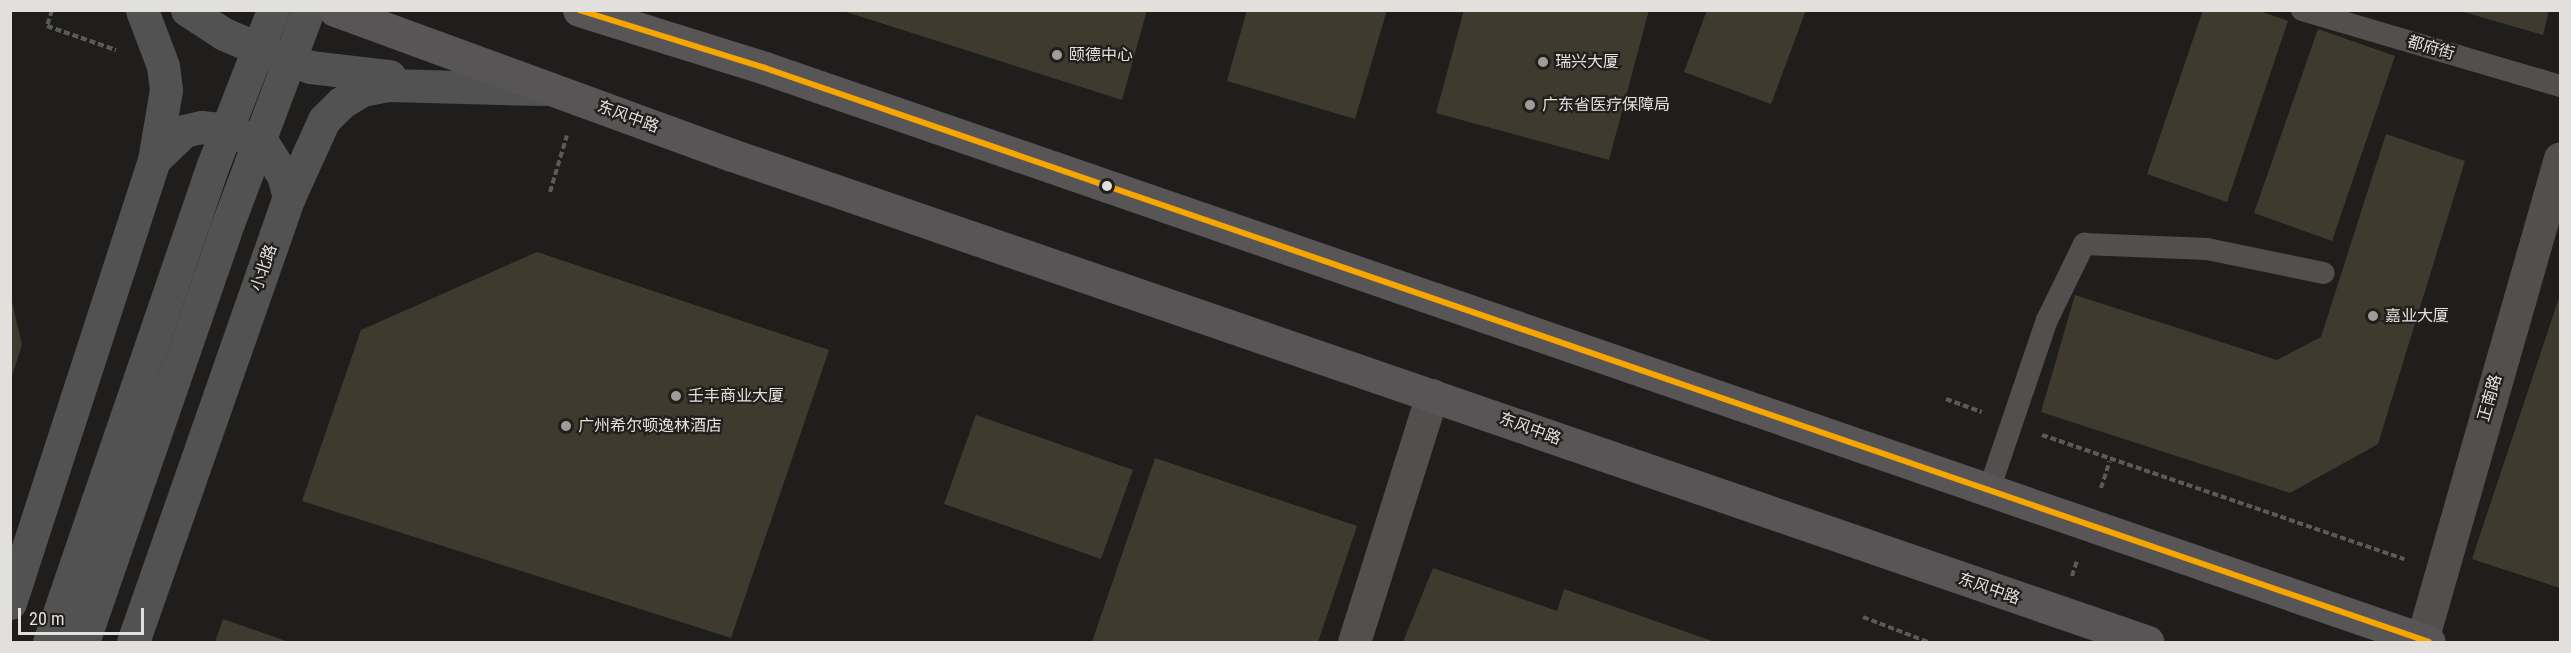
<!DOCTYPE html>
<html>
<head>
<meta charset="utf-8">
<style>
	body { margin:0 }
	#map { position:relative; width:2571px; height:653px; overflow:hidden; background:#201e1c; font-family:"Roboto Condensed","Noto Sans SC",sans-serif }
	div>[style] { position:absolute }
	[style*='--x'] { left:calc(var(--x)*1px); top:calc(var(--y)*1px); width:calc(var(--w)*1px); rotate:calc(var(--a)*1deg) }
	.building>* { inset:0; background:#3f3a2e }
	.path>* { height:4px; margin-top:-2px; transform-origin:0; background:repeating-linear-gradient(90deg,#5a5a59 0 6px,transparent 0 9px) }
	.lane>* { height:22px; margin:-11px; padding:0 11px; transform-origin:11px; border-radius:11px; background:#51504f }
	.street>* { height:33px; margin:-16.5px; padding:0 16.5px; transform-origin:16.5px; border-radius:16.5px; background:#51504f }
	.secondary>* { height:33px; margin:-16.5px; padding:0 16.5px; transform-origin:16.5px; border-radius:16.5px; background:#525252 }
	.highway>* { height:33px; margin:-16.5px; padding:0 16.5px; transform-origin:16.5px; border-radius:16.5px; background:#575556 }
	.bus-1>* { height:6px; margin:-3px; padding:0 3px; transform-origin:3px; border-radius:3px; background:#f7a600 }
	.dots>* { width:16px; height:16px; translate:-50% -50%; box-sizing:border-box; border:3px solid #211e1b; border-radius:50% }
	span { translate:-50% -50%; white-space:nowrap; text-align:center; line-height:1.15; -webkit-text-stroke:4.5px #211e1b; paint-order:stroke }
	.street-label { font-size:16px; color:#e1e0dd }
	.poi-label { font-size:16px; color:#e1e0dd }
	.left { translate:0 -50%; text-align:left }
	.frame { position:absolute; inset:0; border:12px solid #e1e0dd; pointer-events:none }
	.scale { position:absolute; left:18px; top:608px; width:126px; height:27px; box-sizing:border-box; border:3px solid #e1e0dd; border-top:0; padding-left:8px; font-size:18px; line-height:21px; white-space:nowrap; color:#e1e0dd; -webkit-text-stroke:4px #211e1b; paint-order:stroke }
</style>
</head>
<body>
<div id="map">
	<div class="building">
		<i style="clip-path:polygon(840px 10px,1147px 10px,1122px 100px)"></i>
		<i style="clip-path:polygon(1247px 10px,1387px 10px,1355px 119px,1227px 81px)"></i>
		<i style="clip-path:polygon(1464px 10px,1649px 10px,1609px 160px,1436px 113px)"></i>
		<i style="clip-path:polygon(1707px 10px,1806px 10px,1771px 104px,1684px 72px)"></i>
		<i style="clip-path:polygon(2203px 10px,2257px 10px,2288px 21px,2227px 202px,2147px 174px)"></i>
		<i style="clip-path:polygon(2457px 10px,2549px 10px,2543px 35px)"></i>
		<i style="clip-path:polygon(2318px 29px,2395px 56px,2332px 241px,2254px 213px)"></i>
		<i style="clip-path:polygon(2386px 134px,2465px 161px,2378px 444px,2290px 493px,2041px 412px,2075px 295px,2277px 360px,2321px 337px)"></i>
		<i style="clip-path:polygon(537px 252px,829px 350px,731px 638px,302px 501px,361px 330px)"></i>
		<i style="clip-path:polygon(10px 293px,22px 345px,11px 379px,10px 379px)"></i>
		<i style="clip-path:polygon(2560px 295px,2560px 588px,2472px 559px)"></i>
		<i style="clip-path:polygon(976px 415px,1133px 470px,1101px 559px,944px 504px)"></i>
		<i style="clip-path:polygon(1155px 458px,1357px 526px,1318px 642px,1092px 642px)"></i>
		<i style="clip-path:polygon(1433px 568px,1557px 611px,1564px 589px,1715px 642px,1403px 642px)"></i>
		<i style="clip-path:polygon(223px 619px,289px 642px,215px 642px)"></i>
	</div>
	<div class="path">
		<i style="--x:52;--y:10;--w:17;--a:107"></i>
		<i style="--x:47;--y:26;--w:73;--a:19.2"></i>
		<i style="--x:550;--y:192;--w:59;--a:-73.4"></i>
		<i style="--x:1946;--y:399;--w:38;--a:20"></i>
		<i style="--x:2042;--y:435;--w:383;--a:18.9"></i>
		<i style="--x:2101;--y:488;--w:28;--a:-72"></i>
		<i style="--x:2072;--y:576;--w:16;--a:-72"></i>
		<i style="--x:1863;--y:617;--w:70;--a:21"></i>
	</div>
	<div class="lane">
		<i style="--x:2302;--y:10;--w:269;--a:16.4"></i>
		<i style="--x:1988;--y:493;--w:183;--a:-71.2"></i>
		<i style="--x:2047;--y:320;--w:85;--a:-64"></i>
		<i style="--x:2084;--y:244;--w:123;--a:2.3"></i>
		<i style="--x:2207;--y:249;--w:119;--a:11.6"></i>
	</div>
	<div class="street">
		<i style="--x:2422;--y:640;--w:501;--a:-74.02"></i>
		<i style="--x:1354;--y:642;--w:259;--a:-72.5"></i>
	</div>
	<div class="secondary">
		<i style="--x:187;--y:10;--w:44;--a:33"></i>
		<i style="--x:224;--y:34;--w:56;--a:23.3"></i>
		<i style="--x:275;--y:56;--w:37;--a:17"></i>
		<i style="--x:310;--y:67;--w:80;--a:6.5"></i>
		<i style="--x:154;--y:160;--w:42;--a:-44"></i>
		<i style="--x:184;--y:131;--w:17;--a:-13"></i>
		<i style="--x:201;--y:127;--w:28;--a:6"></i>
		<i style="--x:229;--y:130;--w:38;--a:23"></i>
		<i style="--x:264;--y:145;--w:36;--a:58"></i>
		<i style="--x:283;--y:175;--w:23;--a:75"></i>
		<i style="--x:10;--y:603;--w:466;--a:-72"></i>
		<i style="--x:154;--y:160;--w:71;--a:-80.3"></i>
		<i style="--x:166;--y:90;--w:24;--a:-97"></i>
		<i style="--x:163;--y:66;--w:60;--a:-110.6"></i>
		<i style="--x:49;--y:642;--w:504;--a:-71.03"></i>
		<i style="--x:213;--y:165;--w:166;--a:-68.8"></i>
		<i style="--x:83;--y:642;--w:432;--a:-70.9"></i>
		<i style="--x:224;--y:234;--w:239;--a:-69.4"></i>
		<i style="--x:133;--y:642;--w:472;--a:-70.7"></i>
		<i style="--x:289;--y:197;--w:85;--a:-65.6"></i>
		<i style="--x:324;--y:120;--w:24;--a:-45"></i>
		<i style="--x:341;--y:103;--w:25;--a:-32"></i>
		<i style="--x:362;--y:90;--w:26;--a:-11"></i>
		<i style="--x:388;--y:85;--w:155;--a:1.5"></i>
	</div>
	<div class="highway">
		<i style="--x:335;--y:10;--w:423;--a:20.1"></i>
		<i style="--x:732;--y:155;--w:1497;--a:18.98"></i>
		<i style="--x:579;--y:10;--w:195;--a:17.3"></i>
		<i style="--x:765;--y:68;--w:1760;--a:19.03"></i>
	</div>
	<div class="bus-1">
		<i style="--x:579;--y:10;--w:195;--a:17.3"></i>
		<i style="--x:765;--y:68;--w:1760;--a:19.03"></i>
	</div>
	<div class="dots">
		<i style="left:1057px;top:55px;background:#9d9c99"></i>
		<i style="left:1543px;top:62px;background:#9d9c99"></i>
		<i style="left:1530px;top:105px;background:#9d9c99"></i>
		<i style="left:1107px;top:186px;background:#e1e0dd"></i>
		<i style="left:2373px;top:316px;background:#9d9c99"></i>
		<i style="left:676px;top:396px;background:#9d9c99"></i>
		<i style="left:566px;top:426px;background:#9d9c99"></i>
	</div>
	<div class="street-label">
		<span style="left:2431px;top:48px;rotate:16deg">都府街</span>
		<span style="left:628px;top:117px;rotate:20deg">东风中路</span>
		<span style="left:264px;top:268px;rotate:-71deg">小北路</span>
		<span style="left:2490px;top:398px;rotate:-74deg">正南路</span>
		<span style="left:1530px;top:429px;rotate:20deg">东风中路</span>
		<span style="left:1989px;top:589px;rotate:19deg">东风中路</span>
	</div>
	<div class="poi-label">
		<span class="left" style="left:1069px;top:55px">颐德中心</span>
		<span class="left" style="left:1555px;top:62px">瑞兴大厦</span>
		<span class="left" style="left:1542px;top:105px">广东省医疗保障局</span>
		<span class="left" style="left:2385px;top:316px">嘉业大厦</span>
		<span class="left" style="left:688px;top:396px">壬丰商业大厦</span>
		<span class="left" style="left:578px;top:426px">广州希尔顿逸林酒店</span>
	</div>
	<div class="frame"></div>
	<div class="scale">20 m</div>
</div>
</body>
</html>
